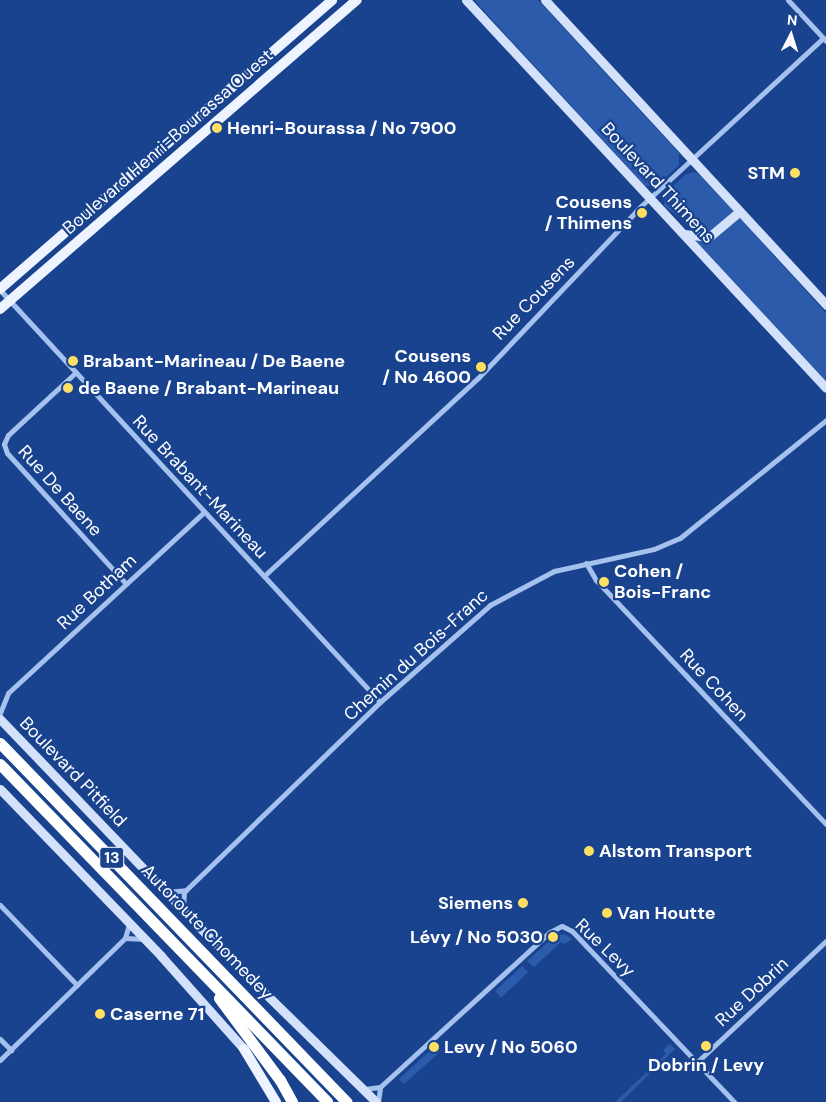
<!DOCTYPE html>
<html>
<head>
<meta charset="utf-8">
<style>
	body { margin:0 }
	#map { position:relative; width:826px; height:1102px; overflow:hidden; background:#19438e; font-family:"DM Sans",sans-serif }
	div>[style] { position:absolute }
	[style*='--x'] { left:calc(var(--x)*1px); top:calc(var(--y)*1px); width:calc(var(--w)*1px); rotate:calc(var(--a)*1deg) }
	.green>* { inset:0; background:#2c5bac }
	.street>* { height:5px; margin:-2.5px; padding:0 2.5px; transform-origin:2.5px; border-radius:2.5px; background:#a5c1ee }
	.secondary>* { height:9px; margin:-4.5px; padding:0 4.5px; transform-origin:4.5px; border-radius:4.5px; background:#d3e1fa }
	.primary>* { height:10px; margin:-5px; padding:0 5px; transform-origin:5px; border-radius:5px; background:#edf3ff }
	.highway>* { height:11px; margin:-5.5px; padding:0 5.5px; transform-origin:5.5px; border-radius:5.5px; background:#fff }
	.dots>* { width:14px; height:14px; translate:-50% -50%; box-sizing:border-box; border:2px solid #19438e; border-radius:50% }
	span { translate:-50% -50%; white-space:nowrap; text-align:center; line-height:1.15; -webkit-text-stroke:4.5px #19438e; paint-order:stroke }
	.shield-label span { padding:1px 4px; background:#19438e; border:1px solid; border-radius:4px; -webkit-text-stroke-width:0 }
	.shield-label { font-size:16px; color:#fff; font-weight:700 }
	.poi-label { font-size:18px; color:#fff; font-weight:700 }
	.left { translate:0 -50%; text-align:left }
	.right { translate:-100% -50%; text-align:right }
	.street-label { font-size:18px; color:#fff }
	.north { position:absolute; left:766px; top:10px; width:50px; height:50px; -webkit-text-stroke:4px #19438e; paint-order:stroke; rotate:5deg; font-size:14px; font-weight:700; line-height:20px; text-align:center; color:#fff }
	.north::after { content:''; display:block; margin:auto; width:18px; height:22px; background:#fff; clip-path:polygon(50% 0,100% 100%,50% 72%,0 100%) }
</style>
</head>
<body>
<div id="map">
	<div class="green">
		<i style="clip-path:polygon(474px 0,538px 0,679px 153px,679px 165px,655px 187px,645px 186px)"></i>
		<i style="clip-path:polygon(694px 172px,701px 175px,826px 313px,826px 381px,696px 241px,701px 234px,664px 206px,665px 193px,686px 174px)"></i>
		<i style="clip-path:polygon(565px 934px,572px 939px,565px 944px,561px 942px,534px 967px,527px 961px,556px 935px)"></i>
		<i style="clip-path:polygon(522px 966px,528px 972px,501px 998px,495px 991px)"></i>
		<i style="clip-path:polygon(670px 1044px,675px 1049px,621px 1102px,615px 1102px,666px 1054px,663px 1050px)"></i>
		<i style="clip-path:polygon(436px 1045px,441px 1051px,404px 1084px,399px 1079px)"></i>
	</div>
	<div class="street">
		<i style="--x:788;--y:0;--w:56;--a:47.2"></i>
		<i style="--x:0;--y:290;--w:560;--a:47.31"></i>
		<i style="--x:75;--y:373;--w:91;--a:137.2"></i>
		<i style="--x:8;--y:435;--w:10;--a:114"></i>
		<i style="--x:4;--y:444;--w:9;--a:72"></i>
		<i style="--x:7;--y:453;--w:177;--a:47.7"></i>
		<i style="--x:586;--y:563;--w:20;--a:60"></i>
		<i style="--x:596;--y:580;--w:335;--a:46.7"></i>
		<i style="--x:264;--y:576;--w:292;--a:-42.8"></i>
		<i style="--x:478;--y:378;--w:236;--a:-46.5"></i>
		<i style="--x:640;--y:207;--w:249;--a:-42.7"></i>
		<i style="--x:0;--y:713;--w:22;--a:-68"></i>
		<i style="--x:8;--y:693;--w:267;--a:-42.7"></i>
		<i style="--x:165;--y:892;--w:21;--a:-5"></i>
		<i style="--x:186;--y:890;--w:270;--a:-44.1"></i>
		<i style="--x:380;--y:702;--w:147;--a:-41.4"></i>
		<i style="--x:490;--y:605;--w:72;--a:-28"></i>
		<i style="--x:554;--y:571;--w:102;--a:-12.4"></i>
		<i style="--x:654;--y:549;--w:28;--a:-23"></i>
		<i style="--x:680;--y:538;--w:188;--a:-38.9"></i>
		<i style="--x:0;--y:905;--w:111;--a:46.1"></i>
		<i style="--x:183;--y:910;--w:19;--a:-87"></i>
		<i style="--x:125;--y:938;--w:20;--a:3"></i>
		<i style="--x:0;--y:1039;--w:16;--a:45"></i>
		<i style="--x:0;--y:1060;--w:175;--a:-44.3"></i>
		<i style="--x:125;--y:938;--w:15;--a:-74"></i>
		<i style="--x:696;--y:1063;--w:178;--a:-43.2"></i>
		<i style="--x:364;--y:1089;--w:16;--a:-7"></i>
		<i style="--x:380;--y:1087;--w:230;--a:-42.4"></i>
		<i style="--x:550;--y:932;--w:13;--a:-27"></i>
		<i style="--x:562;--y:926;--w:11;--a:27"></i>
		<i style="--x:572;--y:931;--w:236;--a:46.5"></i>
		<i style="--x:378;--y:1102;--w:15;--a:-82"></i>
	</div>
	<div class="secondary">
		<i style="--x:466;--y:0;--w:529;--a:47.14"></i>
		<i style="--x:545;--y:0;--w:415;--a:47.3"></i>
		<i style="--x:684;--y:234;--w:25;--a:7"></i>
		<i style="--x:709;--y:237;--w:40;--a:-40"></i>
		<i style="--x:0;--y:719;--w:327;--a:46.2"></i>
		<i style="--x:226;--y:955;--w:210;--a:44.4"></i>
		<i style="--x:0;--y:789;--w:232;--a:46"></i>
		<i style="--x:161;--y:956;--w:125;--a:48.3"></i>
	</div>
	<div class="primary">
		<i style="--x:0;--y:289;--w:440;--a:-41"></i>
		<i style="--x:0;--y:309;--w:472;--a:-40.9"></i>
		<i style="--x:244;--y:1049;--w:62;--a:58.9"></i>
	</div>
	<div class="highway">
		<i style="--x:0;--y:743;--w:499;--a:46"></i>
		<i style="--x:0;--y:764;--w:470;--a:45.9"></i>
		<i style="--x:219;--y:998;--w:102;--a:53.4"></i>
		<i style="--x:280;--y:1080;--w:25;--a:61"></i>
	</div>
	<div class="dots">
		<i style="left:217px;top:128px;background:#ffdf63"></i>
		<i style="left:795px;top:173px;background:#ffdf63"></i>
		<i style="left:642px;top:213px;background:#ffdf63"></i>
		<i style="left:73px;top:361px;background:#ffdf63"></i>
		<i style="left:481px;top:367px;background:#ffdf63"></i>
		<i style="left:68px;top:388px;background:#ffdf63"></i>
		<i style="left:604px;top:582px;background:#ffdf63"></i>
		<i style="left:589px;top:851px;background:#ffdf63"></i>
		<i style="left:523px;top:903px;background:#ffdf63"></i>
		<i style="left:607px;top:913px;background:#ffdf63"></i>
		<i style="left:553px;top:937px;background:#ffdf63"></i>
		<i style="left:100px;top:1014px;background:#ffdf63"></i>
		<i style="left:706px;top:1046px;background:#ffdf63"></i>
		<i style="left:434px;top:1047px;background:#ffdf63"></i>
	</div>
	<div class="shield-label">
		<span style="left:112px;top:858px">13</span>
	</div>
	<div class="poi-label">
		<span class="left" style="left:227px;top:128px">Henri-Bourassa / No 7900</span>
		<span class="right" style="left:785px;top:173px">STM</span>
		<span class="right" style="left:632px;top:213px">Cousens<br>/ Thimens</span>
		<span class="right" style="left:471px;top:367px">Cousens<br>/ No 4600</span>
		<span class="left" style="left:83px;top:361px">Brabant-Marineau / De Baene</span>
		<span class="left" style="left:78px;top:388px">de Baene / Brabant-Marineau</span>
		<span class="left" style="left:614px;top:582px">Cohen /<br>Bois-Franc</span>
		<span class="left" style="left:599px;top:851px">Alstom Transport</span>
		<span class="right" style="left:513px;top:903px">Siemens</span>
		<span class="left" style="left:617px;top:913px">Van Houtte</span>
		<span class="right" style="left:543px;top:937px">Lévy / No 5030</span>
		<span class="left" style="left:110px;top:1014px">Caserne 71</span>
		<span class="left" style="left:444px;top:1047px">Levy / No 5060</span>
		<span style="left:706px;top:1065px">Dobrin / Levy</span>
	</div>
	<div class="street-label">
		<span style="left:168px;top:142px;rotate:-41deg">Boulevard Henri-Bourassa Ouest</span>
		<span style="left:658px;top:183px;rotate:47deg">Boulevard Thimens</span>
		<span style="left:534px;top:298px;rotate:-46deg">Rue Cousens</span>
		<span style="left:200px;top:487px;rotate:47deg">Rue Brabant-Marineau</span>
		<span style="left:60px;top:491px;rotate:48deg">Rue De Baene</span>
		<span style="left:97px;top:592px;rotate:-43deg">Rue Botham</span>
		<span style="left:416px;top:655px;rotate:-42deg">Chemin du Bois-Franc</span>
		<span style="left:714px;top:685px;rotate:47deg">Rue Cohen</span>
		<span style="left:73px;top:772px;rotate:46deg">Boulevard Pitfield</span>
		<span style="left:207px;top:932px;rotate:46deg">Autoroute Chomedey</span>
		<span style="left:605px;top:948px;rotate:44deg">Rue Levy</span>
		<span style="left:752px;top:992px;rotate:-43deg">Rue Dobrin</span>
	</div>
	<div class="north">N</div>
</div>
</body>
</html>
